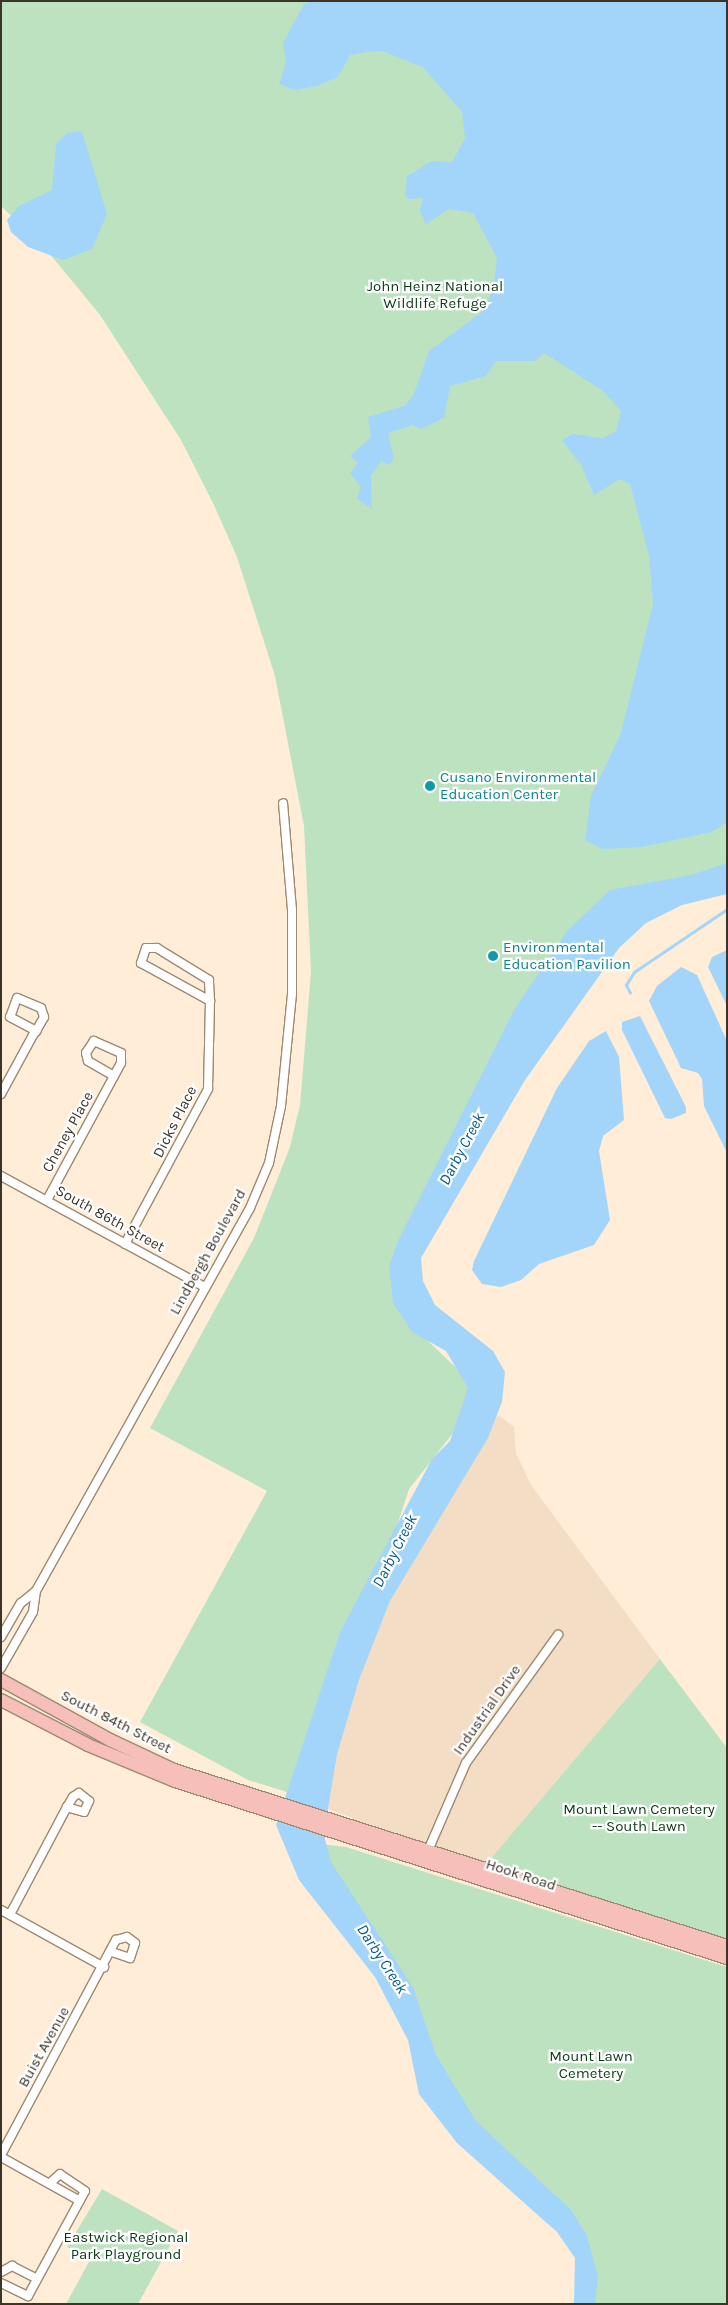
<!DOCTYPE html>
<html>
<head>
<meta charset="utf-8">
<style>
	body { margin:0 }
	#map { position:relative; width:728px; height:2305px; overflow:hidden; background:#ffedd8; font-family:Karla,sans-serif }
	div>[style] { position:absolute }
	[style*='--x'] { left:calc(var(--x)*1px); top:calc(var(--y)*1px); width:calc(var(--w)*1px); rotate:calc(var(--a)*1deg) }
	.built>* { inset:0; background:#f3dec5 }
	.green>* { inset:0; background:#bde2bf }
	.water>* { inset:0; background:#a3d5fb }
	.stream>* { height:2.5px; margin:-1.25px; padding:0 1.25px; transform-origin:1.25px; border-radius:1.25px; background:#a3d5fb }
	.roads { filter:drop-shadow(1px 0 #9d8971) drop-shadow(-1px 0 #9d8971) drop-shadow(0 1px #9d8971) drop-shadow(0 -1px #9d8971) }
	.street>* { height:8px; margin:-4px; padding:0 4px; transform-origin:4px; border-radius:4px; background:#fff }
	.primary>* { height:12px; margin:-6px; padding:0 6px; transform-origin:6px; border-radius:6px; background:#f6bfb9 }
	.dots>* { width:14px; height:14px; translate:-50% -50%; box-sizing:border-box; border:2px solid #fff; border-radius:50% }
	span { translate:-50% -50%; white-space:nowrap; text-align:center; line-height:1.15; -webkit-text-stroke:4.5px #fff; paint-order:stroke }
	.park-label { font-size:15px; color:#093a13 }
	.culture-label { font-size:15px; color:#0d838f }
	.left { translate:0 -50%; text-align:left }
	.street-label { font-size:15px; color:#3c3329 }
	.water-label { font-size:16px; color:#065c8b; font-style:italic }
	.frame { position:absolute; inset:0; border:2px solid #3c3329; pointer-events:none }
</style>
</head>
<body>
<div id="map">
	<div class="built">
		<i style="clip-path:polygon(498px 1415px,514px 1427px,516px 1453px,531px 1485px,660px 1659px,483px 1868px,343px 1824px,353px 1818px,328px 1809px,337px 1755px,359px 1680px,390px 1601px)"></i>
	</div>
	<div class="green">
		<i style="clip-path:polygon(1px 1px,727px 1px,727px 868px,517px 1009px,391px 1266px,396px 1302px,405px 1319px,472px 1383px,457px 1428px,409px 1489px,388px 1553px,338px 1638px,290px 1793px,248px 1780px,140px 1722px,267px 1491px,150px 1428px,254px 1238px,290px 1147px,300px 1105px,311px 972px,304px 826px,275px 676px,237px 557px,214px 505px,181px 440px,100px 315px,45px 248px,1px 206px)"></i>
		<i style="clip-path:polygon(660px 1659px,727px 1748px,727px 1940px,487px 1863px)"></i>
		<i style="clip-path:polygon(303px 1842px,346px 1847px,727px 1967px,727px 2304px,585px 2304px,579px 2246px,493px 2161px)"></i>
		<i style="clip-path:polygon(102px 2189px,178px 2231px,138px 2304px,66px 2304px,90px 2260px,67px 2247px)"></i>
	</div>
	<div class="water">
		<i style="clip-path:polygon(311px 1px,727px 1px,727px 822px,712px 832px,642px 847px,602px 849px,585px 840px,591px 796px,621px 733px,653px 604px,649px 556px,630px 484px,620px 479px,594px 495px,581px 465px,562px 440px,572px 434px,603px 438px,616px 431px,621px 411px,603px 391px,544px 353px,535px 361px,496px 361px,486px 376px,450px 386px,444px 418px,421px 429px,413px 425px,388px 433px,394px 458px,389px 465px,381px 461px,371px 476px,372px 509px,357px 499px,361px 487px,350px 473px,358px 462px,350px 456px,371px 437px,368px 417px,404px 406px,413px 396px,429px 351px,482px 312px,493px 290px,497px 258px,473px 213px,449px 209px,426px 224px,420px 211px,423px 198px,408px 199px,405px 195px,407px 176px,432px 161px,452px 162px,465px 138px,462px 112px,423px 67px,382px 51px,367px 52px,350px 55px,338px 77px,317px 86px,294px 90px,279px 84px,286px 62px,283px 43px,304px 4px)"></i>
		<i style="clip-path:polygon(82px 131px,107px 214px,92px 249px,63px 260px,28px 247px,11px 232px,7px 220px,19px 206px,52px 190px,56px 144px,67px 133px)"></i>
		<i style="clip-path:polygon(727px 863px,727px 894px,682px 905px,646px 923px,619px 948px,525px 1080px,421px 1258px,423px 1281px,435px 1305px,493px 1351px,505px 1372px,502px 1402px,488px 1438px,390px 1601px,359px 1680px,337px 1755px,328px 1809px,325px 1839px,331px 1862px,413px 1987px,436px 2055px,476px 2121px,571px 2210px,587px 2235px,598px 2277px,595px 2304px,574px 2304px,575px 2258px,557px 2232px,457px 2143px,419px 2094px,408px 2040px,375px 1977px,299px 1880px,276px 1825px,340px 1632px,432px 1459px,450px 1441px,468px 1388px,446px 1351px,412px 1332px,393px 1303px,389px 1265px,399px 1239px,514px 1010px,567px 931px,610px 890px,691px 875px)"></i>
		<i style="clip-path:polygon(727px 950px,727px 1006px,708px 967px,712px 957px)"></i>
		<i style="clip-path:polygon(681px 967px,697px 975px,727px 1041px,727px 1153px,704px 1106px,702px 1079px,698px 1073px,681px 1068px,649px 1001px,657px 986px)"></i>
		<i style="clip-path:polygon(640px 1016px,686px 1107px,686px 1113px,671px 1119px,665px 1118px,622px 1030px,622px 1022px)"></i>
		<i style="clip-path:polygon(606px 1031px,619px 1057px,624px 1120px,603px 1136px,599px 1151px,610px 1220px,594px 1245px,539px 1264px,521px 1280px,501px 1287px,482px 1284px,472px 1270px,474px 1261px,557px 1088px,589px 1041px)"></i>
	</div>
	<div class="stream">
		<i style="--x:630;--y:993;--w:9;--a:-117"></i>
		<i style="--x:626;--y:985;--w:15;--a:-58"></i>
		<i style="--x:634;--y:972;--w:112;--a:-34.1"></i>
	</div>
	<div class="roads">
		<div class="street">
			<i style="--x:1;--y:1094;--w:67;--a:-61.5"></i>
			<i style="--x:33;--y:1035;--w:5;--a:-53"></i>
			<i style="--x:36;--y:1031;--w:16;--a:-60"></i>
			<i style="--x:44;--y:1017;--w:9;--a:-108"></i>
			<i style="--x:41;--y:1008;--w:26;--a:-157"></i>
			<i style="--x:17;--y:998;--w:20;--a:110"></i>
			<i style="--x:10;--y:1017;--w:30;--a:28"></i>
			<i style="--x:1;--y:1176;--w:232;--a:28.6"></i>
			<i style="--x:47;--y:1200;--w:141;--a:-61.6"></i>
			<i style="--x:114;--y:1076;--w:15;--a:-62"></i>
			<i style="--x:121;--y:1063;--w:10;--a:-90"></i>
			<i style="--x:121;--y:1053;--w:30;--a:-156"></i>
			<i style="--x:94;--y:1041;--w:14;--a:124"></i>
			<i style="--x:86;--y:1053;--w:8;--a:76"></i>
			<i style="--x:88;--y:1061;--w:30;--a:30"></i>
			<i style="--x:125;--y:1244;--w:176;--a:-61.8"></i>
			<i style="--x:208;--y:1089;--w:88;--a:-88.7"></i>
			<i style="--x:210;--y:1001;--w:21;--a:-93"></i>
			<i style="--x:209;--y:980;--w:61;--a:-148.4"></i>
			<i style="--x:157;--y:948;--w:11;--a:180"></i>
			<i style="--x:146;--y:948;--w:16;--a:108"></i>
			<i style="--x:141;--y:963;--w:79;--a:28.8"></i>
			<i style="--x:1;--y:1637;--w:39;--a:-60"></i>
			<i style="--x:21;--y:1603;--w:19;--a:-39"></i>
			<i style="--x:36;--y:1591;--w:439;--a:-60.8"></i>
			<i style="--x:250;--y:1208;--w:49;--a:-67.1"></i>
			<i style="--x:269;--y:1163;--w:58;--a:-78.1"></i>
			<i style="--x:281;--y:1106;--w:114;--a:-84.4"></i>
			<i style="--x:292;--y:993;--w:83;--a:-90"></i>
			<i style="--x:292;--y:910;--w:107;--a:-94.8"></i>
			<i style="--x:1;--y:1668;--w:64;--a:-60.3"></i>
			<i style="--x:33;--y:1612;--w:21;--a:-82"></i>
			<i style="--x:427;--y:1853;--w:98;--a:-66.6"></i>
			<i style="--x:466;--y:1763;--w:158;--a:-54.3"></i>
			<i style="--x:1;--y:1910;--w:118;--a:29"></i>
			<i style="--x:10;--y:1914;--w:8;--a:-60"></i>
			<i style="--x:14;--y:1907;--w:113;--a:-62.1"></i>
			<i style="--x:67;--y:1807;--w:12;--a:-59"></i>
			<i style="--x:73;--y:1797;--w:7;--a:-34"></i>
			<i style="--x:79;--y:1793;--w:13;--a:39"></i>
			<i style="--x:89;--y:1801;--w:12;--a:114"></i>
			<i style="--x:84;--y:1812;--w:18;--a:-164"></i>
			<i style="--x:1;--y:2155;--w:244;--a:-61.9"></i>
			<i style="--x:116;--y:1940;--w:11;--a:-15"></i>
			<i style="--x:127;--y:1937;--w:10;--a:37"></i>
			<i style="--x:135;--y:1943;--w:16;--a:108"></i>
			<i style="--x:130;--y:1958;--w:20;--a:-162"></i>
			<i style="--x:1;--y:2157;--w:90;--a:29.1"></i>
			<i style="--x:1;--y:2272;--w:13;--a:-29"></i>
			<i style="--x:12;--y:2266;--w:28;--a:27"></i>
			<i style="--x:1;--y:2283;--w:30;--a:26"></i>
			<i style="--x:28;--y:2296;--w:119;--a:-61.5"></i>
			<i style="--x:85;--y:2191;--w:30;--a:-146"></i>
			<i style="--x:60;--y:2174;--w:13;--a:138"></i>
		</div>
		<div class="primary">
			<i style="--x:1;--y:1680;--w:124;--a:28.8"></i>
			<i style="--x:110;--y:1740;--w:71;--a:25.1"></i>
			<i style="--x:174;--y:1770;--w:580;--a:17.65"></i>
			<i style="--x:1;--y:1700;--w:98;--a:27.3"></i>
			<i style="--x:88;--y:1745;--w:94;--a:22.5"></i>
			<i style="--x:175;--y:1781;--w:580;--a:17.78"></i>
		</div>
	</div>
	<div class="dots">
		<i style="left:430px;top:786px;background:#0f9aa8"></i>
		<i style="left:493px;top:956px;background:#0f9aa8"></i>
	</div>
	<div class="park-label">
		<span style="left:435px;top:295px">John Heinz National<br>Wildlife Refuge</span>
		<span style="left:639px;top:1818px">Mount Lawn Cemetery<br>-- South Lawn</span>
		<span style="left:591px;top:2065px">Mount Lawn<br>Cemetery</span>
		<span style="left:126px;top:2246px">Eastwick Regional<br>Park Playground</span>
	</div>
	<div class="culture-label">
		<span class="left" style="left:440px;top:786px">Cusano Environmental<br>Education Center</span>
		<span class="left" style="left:503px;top:956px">Environmental<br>Education Pavilion</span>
	</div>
	<div class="street-label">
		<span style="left:175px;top:1122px;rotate:-63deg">Dicks Place</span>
		<span style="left:68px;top:1132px;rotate:-61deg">Cheney Place</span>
		<span style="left:110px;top:1219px;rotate:29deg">South 86th Street</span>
		<span style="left:208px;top:1252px;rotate:-61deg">Lindbergh Boulevard</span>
		<span style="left:487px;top:1710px;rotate:-55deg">Industrial Drive</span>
		<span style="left:116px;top:1722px;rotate:27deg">South 84th Street</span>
		<span style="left:521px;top:1875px;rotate:18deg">Hook Road</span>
		<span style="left:44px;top:2047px;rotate:-61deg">Buist Avenue</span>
	</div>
	<div class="water-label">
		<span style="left:462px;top:1149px;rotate:-62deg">Darby Creek</span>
		<span style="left:395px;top:1551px;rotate:-63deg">Darby Creek</span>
		<span style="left:382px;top:1959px;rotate:57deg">Darby Creek</span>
	</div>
	<div class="frame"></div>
</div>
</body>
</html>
